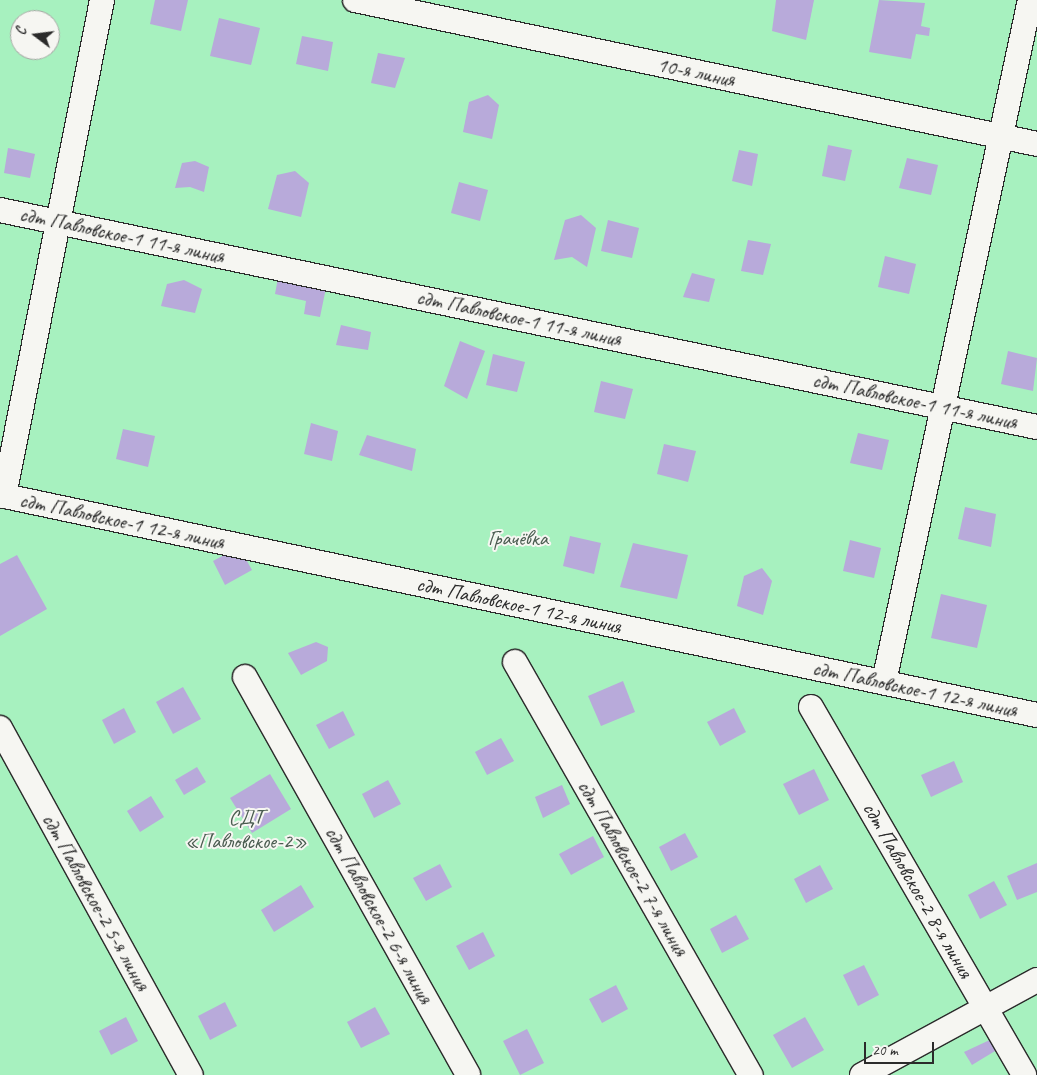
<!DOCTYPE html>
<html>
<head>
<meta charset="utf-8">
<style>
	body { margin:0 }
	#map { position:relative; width:1037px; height:1075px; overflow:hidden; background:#f6f6f2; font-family:Caveat,sans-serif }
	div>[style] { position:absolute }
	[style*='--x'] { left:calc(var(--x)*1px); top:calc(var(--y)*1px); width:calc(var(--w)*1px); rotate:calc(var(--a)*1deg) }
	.green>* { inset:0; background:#a7f1bf }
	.building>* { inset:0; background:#b8aada }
	.roads { filter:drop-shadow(1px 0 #2b2b2b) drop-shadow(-1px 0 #2b2b2b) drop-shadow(0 1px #2b2b2b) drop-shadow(0 -1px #2b2b2b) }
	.minor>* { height:24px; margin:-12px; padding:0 12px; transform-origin:12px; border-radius:12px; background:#f6f6f2 }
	span { translate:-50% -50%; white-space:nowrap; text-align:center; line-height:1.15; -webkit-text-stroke:4px #f6f6f2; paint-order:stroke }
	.street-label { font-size:21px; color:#2b2b2b }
	.park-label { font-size:21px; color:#4a5c50 }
	.north { position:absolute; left:10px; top:10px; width:50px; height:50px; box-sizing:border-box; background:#f6f6f2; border:1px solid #a5a5a2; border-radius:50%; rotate:285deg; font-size:14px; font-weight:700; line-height:20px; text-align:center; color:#2b2b2b }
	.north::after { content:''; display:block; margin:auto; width:18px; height:22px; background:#2b2b2b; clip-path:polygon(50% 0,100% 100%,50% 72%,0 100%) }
	.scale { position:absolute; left:864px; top:1042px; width:70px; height:22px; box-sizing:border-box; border:2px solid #2b2b2b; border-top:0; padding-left:6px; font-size:15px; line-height:18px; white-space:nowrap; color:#2b2b2b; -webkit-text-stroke:4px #f6f6f2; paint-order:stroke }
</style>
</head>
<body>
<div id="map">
	<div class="green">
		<i style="clip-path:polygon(evenodd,0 0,1037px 0,1037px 1075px,0 1075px,0 0,20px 20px,50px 20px,50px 50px,20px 50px,20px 20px)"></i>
	</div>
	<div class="building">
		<i style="clip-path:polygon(155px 0,188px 0,181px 31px,150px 24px)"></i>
		<i style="clip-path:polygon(776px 0,814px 0,806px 40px,772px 31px)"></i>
		<i style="clip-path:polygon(879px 0,925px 3px,921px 26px,930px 28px,929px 36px,916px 34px,911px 59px,869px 52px)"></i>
		<i style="clip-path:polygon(219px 18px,260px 28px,251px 65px,210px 56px)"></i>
		<i style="clip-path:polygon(302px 36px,333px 42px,328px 71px,296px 64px)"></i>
		<i style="clip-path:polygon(378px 53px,405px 58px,395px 88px,371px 83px)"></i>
		<i style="clip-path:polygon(488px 95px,499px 105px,492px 139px,463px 132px,469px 102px)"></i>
		<i style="clip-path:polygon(828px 145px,852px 150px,845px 181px,822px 176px)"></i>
		<i style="clip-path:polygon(8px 148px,35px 154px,30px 178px,4px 173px)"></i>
		<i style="clip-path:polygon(739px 150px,758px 154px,752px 186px,732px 181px)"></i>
		<i style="clip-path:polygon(907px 158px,938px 165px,931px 195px,899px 188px)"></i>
		<i style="clip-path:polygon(195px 161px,209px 167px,204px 192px,190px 187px,175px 188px,182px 163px)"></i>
		<i style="clip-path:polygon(295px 171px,309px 183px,301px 217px,268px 209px,277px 175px)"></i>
		<i style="clip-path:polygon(459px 182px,488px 190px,480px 221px,451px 213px)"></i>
		<i style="clip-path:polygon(581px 215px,596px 228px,587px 267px,572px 257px,554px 260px,565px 220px)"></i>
		<i style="clip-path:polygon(608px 220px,639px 228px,632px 258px,601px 251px)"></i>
		<i style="clip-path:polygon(748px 240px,771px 244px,763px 275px,741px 271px)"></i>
		<i style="clip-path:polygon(885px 256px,916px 264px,909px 294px,878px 287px)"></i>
		<i style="clip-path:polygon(692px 273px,715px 279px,709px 302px,683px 297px)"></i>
		<i style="clip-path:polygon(278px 278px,326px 288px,320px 317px,304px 314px,306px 301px,275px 294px)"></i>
		<i style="clip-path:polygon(184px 280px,202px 289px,195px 313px,161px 306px,167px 284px)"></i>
		<i style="clip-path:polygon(341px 325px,371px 332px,368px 350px,336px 345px)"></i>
		<i style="clip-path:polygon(460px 341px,485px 351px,467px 399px,444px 386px)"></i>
		<i style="clip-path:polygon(1008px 351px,1037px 358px,1033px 391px,1001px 384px)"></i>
		<i style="clip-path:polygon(493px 354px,525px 362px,517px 392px,486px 385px)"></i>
		<i style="clip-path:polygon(601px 381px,633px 389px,625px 419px,594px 412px)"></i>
		<i style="clip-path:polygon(311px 423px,338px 431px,332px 461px,304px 454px)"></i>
		<i style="clip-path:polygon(123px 429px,155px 436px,148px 467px,116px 459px)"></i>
		<i style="clip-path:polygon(858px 433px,889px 440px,882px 470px,850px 463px)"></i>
		<i style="clip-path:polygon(367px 435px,416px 449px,412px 471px,359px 455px)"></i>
		<i style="clip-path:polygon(664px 444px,696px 451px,688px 482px,657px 474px)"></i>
		<i style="clip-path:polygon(965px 507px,996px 514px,991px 547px,958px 539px)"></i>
		<i style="clip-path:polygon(570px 536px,601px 543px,594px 574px,563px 566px)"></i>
		<i style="clip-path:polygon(850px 540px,881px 548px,874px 578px,843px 571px)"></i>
		<i style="clip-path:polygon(633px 543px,688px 555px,677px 599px,620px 587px)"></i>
		<i style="clip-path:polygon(239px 547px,252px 570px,225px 585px,213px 561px)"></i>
		<i style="clip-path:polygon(17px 555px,47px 609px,0 636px,0 564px)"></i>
		<i style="clip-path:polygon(762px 568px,772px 581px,763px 615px,737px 606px,744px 576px)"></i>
		<i style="clip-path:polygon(941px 594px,987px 605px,977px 648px,931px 638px)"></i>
		<i style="clip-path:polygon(316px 642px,328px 647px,327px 661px,301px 675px,288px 653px)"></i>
		<i style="clip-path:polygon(623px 681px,635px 712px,601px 726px,588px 696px)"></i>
		<i style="clip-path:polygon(183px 687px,201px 719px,173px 734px,156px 702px)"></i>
		<i style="clip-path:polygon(124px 708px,136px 732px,114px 744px,102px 720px)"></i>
		<i style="clip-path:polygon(734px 708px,746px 732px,720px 746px,707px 722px)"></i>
		<i style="clip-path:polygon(343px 711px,355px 735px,329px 749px,316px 725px)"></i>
		<i style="clip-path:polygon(501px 738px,514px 761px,487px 775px,475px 752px)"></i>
		<i style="clip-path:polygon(954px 761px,963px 782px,931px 797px,921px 775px)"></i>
		<i style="clip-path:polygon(197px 767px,206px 782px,184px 795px,175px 780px)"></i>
		<i style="clip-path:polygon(814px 769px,829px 800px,799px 815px,783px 784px)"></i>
		<i style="clip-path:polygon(270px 774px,291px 809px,252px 833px,230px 798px)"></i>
		<i style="clip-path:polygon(388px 780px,401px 804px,374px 818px,362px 794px)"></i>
		<i style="clip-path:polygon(562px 785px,570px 804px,543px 818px,535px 797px)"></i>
		<i style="clip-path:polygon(151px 796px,164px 817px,140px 832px,127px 811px)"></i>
		<i style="clip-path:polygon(685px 833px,698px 857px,671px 871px,659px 847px)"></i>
		<i style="clip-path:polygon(593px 836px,604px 857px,571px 875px,559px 854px)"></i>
		<i style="clip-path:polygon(1037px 863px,1037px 892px,1017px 900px,1007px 876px)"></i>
		<i style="clip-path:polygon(440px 864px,452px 887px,426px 901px,413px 878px)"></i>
		<i style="clip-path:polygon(820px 865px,833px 889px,806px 903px,794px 879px)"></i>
		<i style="clip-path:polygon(994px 881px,1007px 905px,980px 919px,968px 895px)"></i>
		<i style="clip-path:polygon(301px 885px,314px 907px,274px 932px,261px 910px)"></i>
		<i style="clip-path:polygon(736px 915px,749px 939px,722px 953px,710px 929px)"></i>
		<i style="clip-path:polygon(483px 932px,495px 956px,469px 970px,456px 946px)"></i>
		<i style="clip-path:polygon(864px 965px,879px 995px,858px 1006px,843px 975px)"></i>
		<i style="clip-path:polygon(616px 985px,628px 1009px,602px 1023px,589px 999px)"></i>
		<i style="clip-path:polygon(225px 1002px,237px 1026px,210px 1040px,198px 1016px)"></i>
		<i style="clip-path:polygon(375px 1007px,390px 1034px,361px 1048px,347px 1022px)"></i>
		<i style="clip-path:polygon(126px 1017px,138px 1041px,111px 1055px,99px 1031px)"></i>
		<i style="clip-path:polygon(805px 1017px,824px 1050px,792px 1068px,773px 1035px)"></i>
		<i style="clip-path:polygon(527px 1029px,544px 1063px,520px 1075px,503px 1041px)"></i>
		<i style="clip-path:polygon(994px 1038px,1000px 1048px,972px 1065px,964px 1052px)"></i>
	</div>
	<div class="roads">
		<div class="minor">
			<i style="--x:355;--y:0;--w:697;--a:11.92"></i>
			<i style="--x:0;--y:210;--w:1059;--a:11.82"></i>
			<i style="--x:0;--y:495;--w:1060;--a:11.98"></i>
			<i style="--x:4;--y:496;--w:506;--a:-78.82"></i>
			<i style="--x:515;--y:662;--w:476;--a:60.3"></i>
			<i style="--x:245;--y:677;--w:456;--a:60.7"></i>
			<i style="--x:884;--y:682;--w:697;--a:-77.92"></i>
			<i style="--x:811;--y:707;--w:425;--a:59.9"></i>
			<i style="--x:0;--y:728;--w:396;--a:61.2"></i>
			<i style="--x:862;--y:1075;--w:199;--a:-28.5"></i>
		</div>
	</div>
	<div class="street-label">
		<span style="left:696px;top:72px;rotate:12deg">10-я линия</span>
		<span style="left:122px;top:235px;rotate:12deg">сдт Павловское-1 11-я линия</span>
		<span style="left:519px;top:318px;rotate:12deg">сдт Павловское-1 11-я линия</span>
		<span style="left:915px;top:401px;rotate:12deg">сдт Павловское-1 11-я линия</span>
		<span style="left:122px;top:521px;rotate:12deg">сдт Павловское-1 12-я линия</span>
		<span style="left:519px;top:605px;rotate:12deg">сдт Павловское-1 12-я линия</span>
		<span style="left:915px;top:689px;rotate:12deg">сдт Павловское-1 12-я линия</span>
		<span style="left:633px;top:868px;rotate:60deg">сдт Павловское-2 7-я линия</span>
		<span style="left:918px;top:890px;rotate:60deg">сдт Павловское-2 8-я линия</span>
		<span style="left:96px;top:902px;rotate:61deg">сдт Павловское-2 5-я линия</span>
		<span style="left:379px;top:915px;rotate:61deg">сдт Павловское-2 6-я линия</span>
	</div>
	<div class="park-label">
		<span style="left:518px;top:538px">Грачёвка</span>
		<span style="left:246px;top:829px">СДТ<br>«Павловское-2»</span>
	</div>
	<div class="north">С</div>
	<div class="scale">20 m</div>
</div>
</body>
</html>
